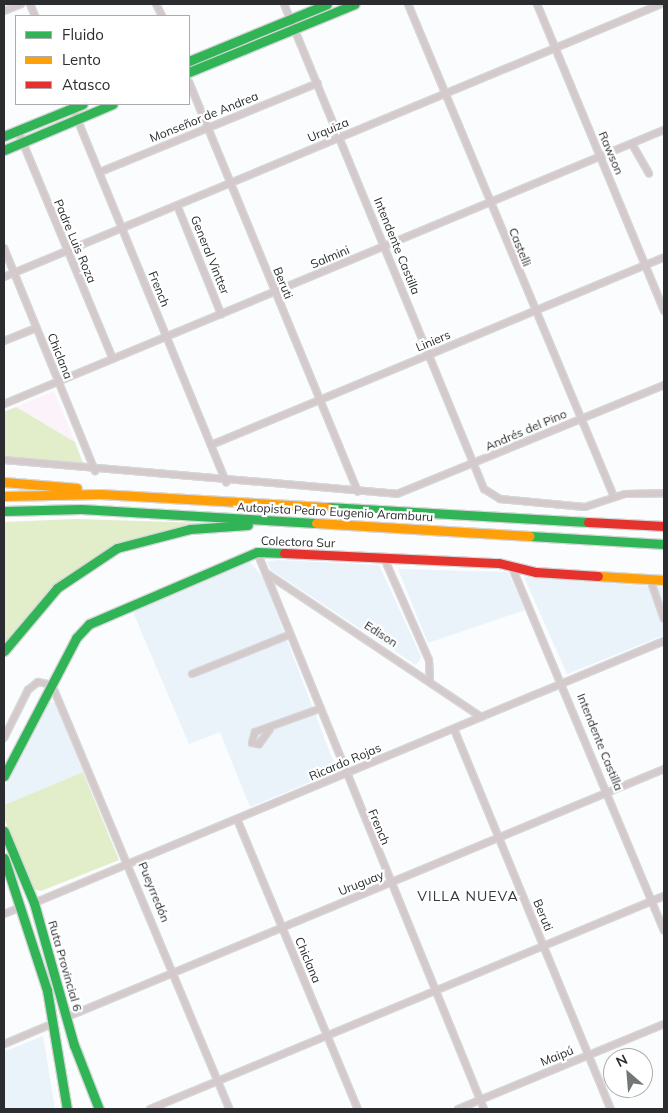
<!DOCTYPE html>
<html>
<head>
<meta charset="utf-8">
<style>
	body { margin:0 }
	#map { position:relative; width:668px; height:1113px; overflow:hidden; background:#fafcfe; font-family:Mulish,sans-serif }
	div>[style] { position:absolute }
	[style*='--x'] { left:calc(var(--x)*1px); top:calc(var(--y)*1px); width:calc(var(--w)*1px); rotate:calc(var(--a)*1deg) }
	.built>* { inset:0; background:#eaf2fa }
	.education>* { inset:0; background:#fcf3fa }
	.green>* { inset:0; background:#e2edca }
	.roads { filter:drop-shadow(1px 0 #d5d7d8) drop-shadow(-1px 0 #d5d7d8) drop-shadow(0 1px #d5d7d8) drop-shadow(0 -1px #d5d7d8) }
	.street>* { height:6px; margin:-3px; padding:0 3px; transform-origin:3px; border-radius:3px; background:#d4c9cb }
	.fast>* { height:9px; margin:-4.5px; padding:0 4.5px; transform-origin:4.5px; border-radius:4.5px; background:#30b455 }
	.slow>* { height:9px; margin:-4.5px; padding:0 4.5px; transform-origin:4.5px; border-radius:4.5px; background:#ff9f0a }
	.jam>* { height:9px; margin:-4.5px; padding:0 4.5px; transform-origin:4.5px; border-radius:4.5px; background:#e5322d }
	span { translate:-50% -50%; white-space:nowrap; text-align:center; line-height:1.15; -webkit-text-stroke:4.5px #fff; paint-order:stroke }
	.street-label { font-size:12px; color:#2a2c2f }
	.neighbourhood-label { font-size:14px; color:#34393f; letter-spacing:1px }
	.frame { position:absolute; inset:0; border:5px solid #2a2c2f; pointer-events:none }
	.legend { position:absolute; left:15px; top:15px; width:175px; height:90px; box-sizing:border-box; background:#fff; border:1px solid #aaabac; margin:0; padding:6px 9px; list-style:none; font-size:15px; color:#2a2c2f }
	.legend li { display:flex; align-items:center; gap:10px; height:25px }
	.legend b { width:25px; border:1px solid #aaabac }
	.north { position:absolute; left:603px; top:1048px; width:50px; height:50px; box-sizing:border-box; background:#fff; border:1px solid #aaabac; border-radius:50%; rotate:333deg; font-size:14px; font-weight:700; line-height:20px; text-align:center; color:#2a2c2f }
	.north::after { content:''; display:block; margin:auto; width:18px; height:22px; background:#737577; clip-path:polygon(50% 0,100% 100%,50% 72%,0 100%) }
</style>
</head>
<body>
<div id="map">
	<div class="built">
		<i style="clip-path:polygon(277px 560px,379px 565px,421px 657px,416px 665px,271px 570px,267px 562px)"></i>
		<i style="clip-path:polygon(249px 561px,263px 578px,337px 771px,250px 807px,220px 732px,189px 744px,133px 612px)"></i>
		<i style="clip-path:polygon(398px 569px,508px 572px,525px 610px,428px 643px)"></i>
		<i style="clip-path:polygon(524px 577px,664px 587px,664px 635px,567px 674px)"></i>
		<i style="clip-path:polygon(55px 702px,83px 772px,4px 805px,4px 787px,49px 703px)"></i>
		<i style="clip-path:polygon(43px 1036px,55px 1109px,4px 1109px,4px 1052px)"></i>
	</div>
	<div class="education">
		<i style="clip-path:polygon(54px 391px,75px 442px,16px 407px)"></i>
	</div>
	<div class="green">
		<i style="clip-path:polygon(287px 25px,288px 27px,191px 66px,191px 64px)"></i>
		<i style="clip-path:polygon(16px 407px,75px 442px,84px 466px,4px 458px,4px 412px)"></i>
		<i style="clip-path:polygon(76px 519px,204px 523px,89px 561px,4px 646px,4px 522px)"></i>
		<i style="clip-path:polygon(83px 772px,119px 860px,41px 891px,34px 889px,4px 818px,4px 805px)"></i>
	</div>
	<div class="roads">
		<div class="street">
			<i style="--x:30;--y:4;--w:13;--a:67"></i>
			<i style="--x:156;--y:4;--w:13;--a:63"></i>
			<i style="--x:284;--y:4;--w:525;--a:67.59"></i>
			<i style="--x:484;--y:489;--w:19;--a:32"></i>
			<i style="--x:500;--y:499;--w:85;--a:5.4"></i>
			<i style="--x:585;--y:507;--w:42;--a:-18"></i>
			<i style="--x:625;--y:494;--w:39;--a:-1"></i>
			<i style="--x:408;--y:4;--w:534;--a:67.32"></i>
			<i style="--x:537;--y:4;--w:332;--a:67.5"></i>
			<i style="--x:4;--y:11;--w:18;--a:-22"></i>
			<i style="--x:189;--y:82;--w:443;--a:67.6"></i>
			<i style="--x:71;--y:104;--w:409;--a:67.7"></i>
			<i style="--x:18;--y:131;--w:247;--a:67.4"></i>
			<i style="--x:632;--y:144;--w:34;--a:60"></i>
			<i style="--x:100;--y:172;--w:235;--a:-22.2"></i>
			<i style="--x:177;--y:205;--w:118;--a:68"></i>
			<i style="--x:4;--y:248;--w:241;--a:67.8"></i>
			<i style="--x:4;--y:277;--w:711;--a:-22.56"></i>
			<i style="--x:4;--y:341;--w:35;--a:-22"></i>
			<i style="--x:4;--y:404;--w:715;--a:-22.55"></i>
			<i style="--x:211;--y:445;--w:490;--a:-22.5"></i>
			<i style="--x:4;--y:460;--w:394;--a:4.9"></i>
			<i style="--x:397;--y:494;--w:288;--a:-22.2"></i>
			<i style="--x:257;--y:552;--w:601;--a:67.83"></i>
			<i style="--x:384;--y:558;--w:111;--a:66.2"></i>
			<i style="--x:429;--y:660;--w:20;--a:87"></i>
			<i style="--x:511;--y:565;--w:396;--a:67.3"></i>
			<i style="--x:266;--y:573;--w:259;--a:33.8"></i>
			<i style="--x:650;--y:579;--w:42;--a:70.7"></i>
			<i style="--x:192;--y:674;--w:105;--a:-21.9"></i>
			<i style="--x:270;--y:729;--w:19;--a:126"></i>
			<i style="--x:259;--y:744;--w:7;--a:-172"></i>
			<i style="--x:252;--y:743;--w:11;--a:-75"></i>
			<i style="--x:255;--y:732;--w:68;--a:-19.8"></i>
			<i style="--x:454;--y:729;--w:411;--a:67.6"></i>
			<i style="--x:4;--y:738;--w:54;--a:-63.4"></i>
			<i style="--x:28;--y:690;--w:13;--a:-39"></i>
			<i style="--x:38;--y:682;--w:14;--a:12"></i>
			<i style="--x:52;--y:685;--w:459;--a:67.3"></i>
			<i style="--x:237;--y:819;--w:314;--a:67.4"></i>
			<i style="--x:34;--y:903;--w:682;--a:-22.58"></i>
			<i style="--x:4;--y:914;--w:18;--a:-22"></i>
			<i style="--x:67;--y:1017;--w:646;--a:-22.56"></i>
			<i style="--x:4;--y:1044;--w:54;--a:-22.8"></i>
			<i style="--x:150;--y:1109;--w:556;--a:-22.51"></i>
			<i style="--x:458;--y:1109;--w:223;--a:-22.4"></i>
		</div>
		<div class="fast">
			<i style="--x:189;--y:61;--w:149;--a:-22.4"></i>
			<i style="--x:189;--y:72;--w:179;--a:-22.3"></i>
			<i style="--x:4;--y:136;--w:85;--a:-22.1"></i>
			<i style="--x:4;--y:150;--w:118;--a:-22.9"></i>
			<i style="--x:328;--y:507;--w:260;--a:3.3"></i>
			<i style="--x:4;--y:511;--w:77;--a:-1.5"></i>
			<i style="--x:81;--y:509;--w:235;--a:3.4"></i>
			<i style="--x:530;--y:536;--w:134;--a:3.4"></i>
			<i style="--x:4;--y:651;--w:82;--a:-49.9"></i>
			<i style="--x:57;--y:588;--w:72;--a:-33.7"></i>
			<i style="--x:117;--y:548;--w:75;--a:-14.6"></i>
			<i style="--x:190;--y:529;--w:58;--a:-3.9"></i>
			<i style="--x:4;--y:776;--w:156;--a:-62.4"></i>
			<i style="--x:76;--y:638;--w:19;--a:-47"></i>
			<i style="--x:89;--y:624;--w:183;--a:-23.2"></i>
			<i style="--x:257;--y:552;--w:27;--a:2"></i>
			<i style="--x:4;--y:831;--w:78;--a:67.4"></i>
			<i style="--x:34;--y:903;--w:148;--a:74.3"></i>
			<i style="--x:74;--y:1045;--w:69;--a:68.7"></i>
			<i style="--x:4;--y:858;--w:139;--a:72"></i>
			<i style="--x:47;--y:990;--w:121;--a:80.5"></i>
		</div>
		<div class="slow">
			<i style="--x:4;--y:482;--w:73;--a:4.7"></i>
			<i style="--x:4;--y:496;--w:96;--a:-1.2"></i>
			<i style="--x:100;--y:494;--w:228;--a:3.3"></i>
			<i style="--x:316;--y:523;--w:214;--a:3.5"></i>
			<i style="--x:598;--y:576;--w:66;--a:3.5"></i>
		</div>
		<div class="jam">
			<i style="--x:588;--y:522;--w:76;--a:3"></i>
			<i style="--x:284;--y:553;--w:215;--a:2.7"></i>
			<i style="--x:499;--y:563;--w:38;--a:14"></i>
			<i style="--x:536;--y:572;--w:62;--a:3.7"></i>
		</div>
	</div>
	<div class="street-label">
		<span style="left:204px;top:117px;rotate:-22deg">Monseñor de Andrea</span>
		<span style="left:328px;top:130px;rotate:-23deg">Urquiza</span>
		<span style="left:611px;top:153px;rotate:67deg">Rawson</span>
		<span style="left:75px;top:241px;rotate:67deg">Padre Luis Roza</span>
		<span style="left:397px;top:246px;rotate:68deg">Intendente Castilla</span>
		<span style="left:520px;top:247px;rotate:68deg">Castelli</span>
		<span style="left:210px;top:255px;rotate:68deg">General Vintter</span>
		<span style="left:330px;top:257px;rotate:-23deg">Salmini</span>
		<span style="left:283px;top:283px;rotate:68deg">Beruti</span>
		<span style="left:159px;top:289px;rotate:68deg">French</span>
		<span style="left:433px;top:341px;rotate:-23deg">Liniers</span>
		<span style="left:60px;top:356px;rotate:68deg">Chiclana</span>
		<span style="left:526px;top:430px;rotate:-23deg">Andrés del Pino</span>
		<span style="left:335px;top:512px;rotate:3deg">Autopista Pedro Eugenio Aramburu</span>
		<span style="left:298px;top:542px;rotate:2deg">Colectora Sur</span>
		<span style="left:381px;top:634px;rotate:33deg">Edison</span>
		<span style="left:600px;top:742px;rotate:68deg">Intendente Castilla</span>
		<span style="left:345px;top:762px;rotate:-23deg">Ricardo Rojas</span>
		<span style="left:379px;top:827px;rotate:67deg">French</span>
		<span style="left:361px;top:883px;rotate:-22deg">Uruguay</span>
		<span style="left:154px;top:892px;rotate:68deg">Pueyrredón</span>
		<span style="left:543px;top:915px;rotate:68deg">Beruti</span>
		<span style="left:308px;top:960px;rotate:67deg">Chiclana</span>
		<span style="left:65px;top:966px;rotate:74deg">Ruta Provincial 6</span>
		<span style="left:557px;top:1056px;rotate:-22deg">Maipú</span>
	</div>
	<div class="neighbourhood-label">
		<span style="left:468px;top:896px">VILLA NUEVA</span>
	</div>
	<div class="frame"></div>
	<ul class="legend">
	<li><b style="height:6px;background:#30b455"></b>Fluido</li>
	<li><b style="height:6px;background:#ff9f0a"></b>Lento</li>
	<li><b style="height:6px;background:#e5322d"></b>Atasco</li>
	</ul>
	<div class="north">N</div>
</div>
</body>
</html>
